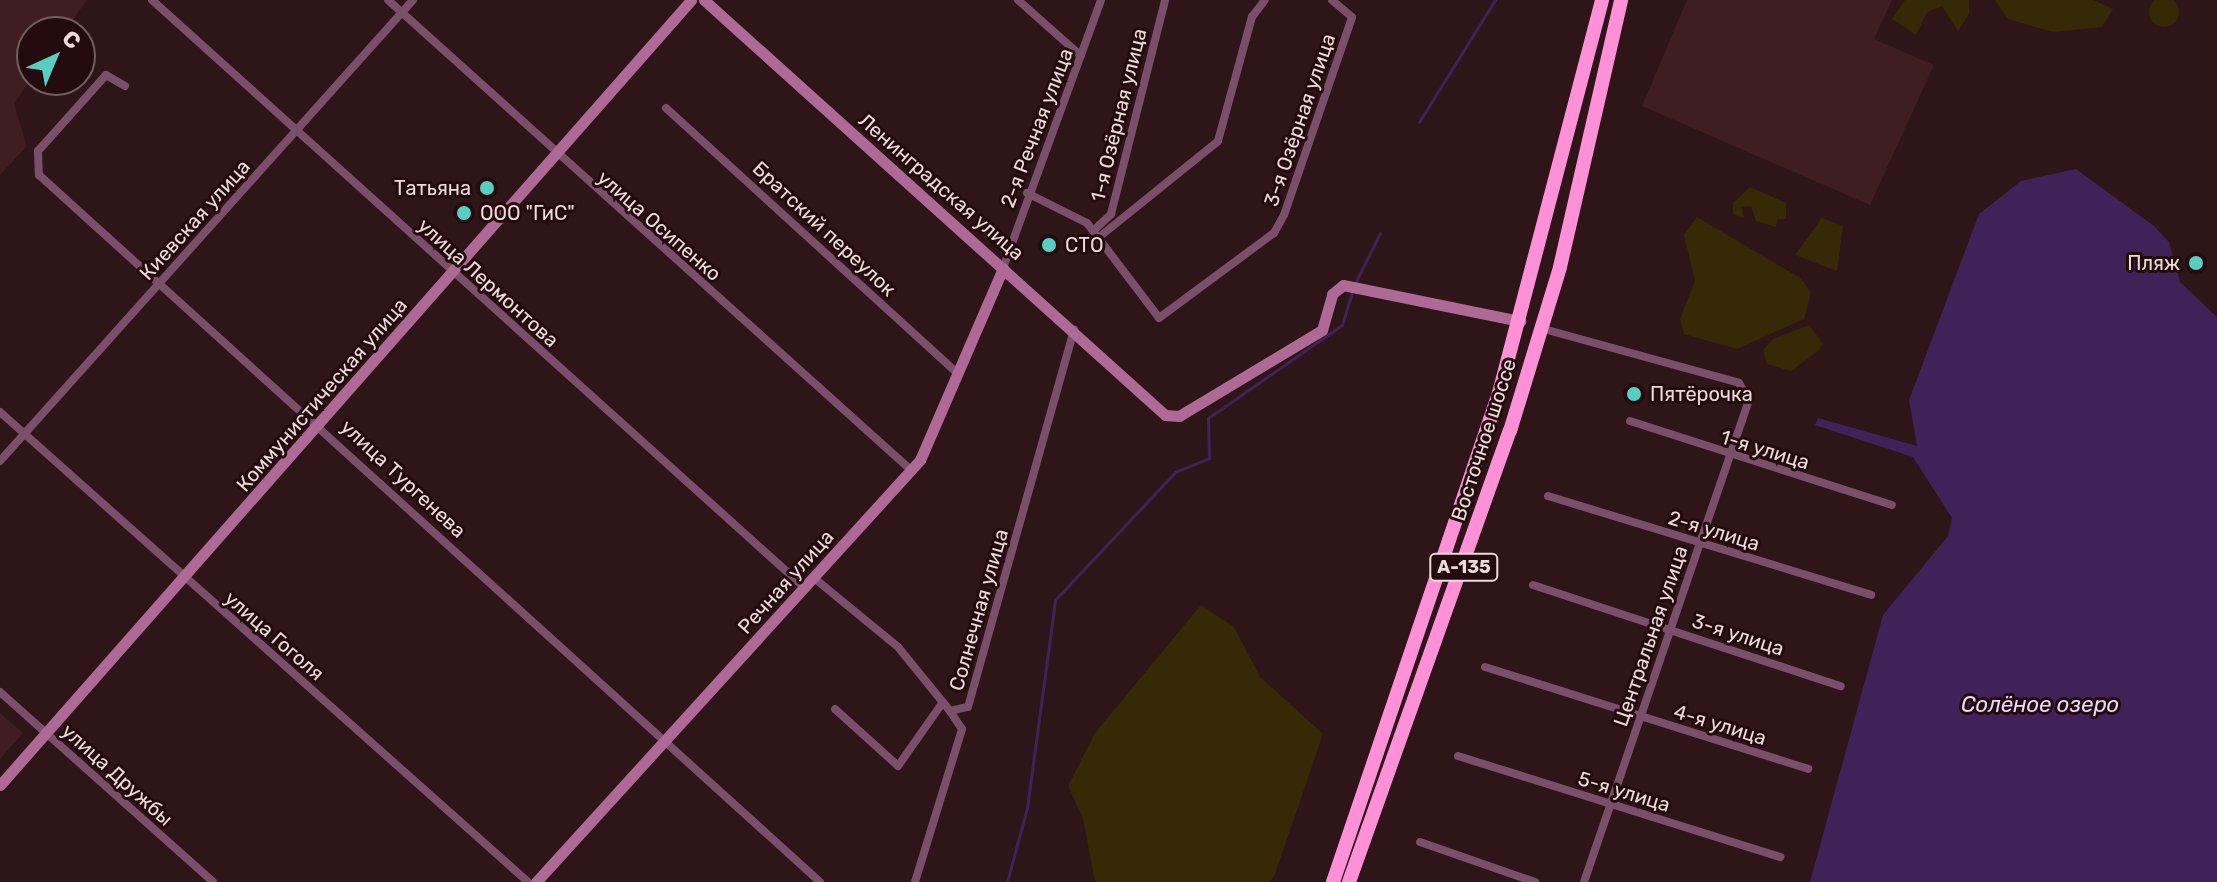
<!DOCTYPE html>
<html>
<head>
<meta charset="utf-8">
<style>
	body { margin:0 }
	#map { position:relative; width:2217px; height:882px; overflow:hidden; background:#2e1517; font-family:Rubik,sans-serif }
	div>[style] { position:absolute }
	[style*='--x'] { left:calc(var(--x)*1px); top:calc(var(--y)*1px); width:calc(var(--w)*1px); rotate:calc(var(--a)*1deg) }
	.built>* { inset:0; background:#3e1e21 }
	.green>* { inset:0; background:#382906 }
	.round { border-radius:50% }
	.water>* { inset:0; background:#412258 }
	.stream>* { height:3px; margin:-1.5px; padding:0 1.5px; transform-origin:1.5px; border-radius:1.5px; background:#412258 }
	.street>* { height:8px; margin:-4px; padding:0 4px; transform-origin:4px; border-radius:4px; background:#7a4f6a }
	.secondary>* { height:11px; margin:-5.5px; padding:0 5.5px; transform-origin:5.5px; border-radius:5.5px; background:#af6996 }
	.highway>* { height:14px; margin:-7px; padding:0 7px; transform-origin:7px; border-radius:7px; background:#fe90d7 }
	.dots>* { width:22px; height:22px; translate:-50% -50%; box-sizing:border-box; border:4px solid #240c0e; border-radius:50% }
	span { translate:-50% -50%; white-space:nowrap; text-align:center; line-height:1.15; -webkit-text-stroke:6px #240c0e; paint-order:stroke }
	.shield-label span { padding:2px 6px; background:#240c0e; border:2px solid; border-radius:6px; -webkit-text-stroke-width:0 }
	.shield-label { font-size:18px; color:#eddbdb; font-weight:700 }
	.street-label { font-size:20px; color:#eddbdb }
	.poi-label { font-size:20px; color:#eddbdb }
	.right { translate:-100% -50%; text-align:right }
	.left { translate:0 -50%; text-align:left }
	.water-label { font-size:22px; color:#ebd9fc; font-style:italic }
	.north { position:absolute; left:16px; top:16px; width:80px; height:80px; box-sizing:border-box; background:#240c0e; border:2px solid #745f60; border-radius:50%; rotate:44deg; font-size:22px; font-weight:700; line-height:32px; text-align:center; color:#eddbdb }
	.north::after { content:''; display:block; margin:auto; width:28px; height:36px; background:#57cec1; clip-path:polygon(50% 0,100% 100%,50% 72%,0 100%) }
</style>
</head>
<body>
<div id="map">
	<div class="built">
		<i style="clip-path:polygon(0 0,87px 0,64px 32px,32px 32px,32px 78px,14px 104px,27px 146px,0 175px)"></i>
		<i style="clip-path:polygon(1687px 0,1892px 0,1874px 39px,1934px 65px,1870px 205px,1642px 106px)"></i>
		<i style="clip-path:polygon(0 713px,23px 733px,0 759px)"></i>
	</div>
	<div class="green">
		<i class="round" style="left:2149px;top:-3px;width:30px;height:30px"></i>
		<i style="clip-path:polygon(1905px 0,1969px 0,1969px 14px,1958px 31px,1942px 6px,1927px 12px,1916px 35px,1892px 19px)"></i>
		<i style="clip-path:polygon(1995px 0,2093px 0,2113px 9px,2102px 27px,2053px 32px,2008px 19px)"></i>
		<i style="clip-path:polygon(1750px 187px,1786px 203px,1786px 219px,1777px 219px,1776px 227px,1756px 221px,1751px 206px,1742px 207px,1744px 218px,1733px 214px,1733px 203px)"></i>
		<i style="clip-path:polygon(1697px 217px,1800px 278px,1811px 292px,1804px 319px,1737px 349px,1684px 334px,1680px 319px,1695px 281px,1684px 235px)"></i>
		<i style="clip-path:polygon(1822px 218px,1843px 226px,1837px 271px,1795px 255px)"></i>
		<i style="clip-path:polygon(1809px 325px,1823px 344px,1818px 351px,1791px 371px,1767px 364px,1763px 350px,1773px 339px)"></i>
		<i style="clip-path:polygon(1201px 605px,1234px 627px,1260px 677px,1323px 734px,1275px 874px,1270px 882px,1095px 882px,1083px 818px,1068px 786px,1095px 733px)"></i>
	</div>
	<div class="water">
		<i style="clip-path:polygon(2076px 169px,2154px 226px,2169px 242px,2180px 282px,2217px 317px,2217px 882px,1810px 882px,1883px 615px,1948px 536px,1952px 518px,1913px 457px,1815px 425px,1818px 418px,1917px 446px,1909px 400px,1979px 214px,2021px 181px)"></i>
	</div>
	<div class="stream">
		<i style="--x:1419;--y:122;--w:144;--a:-58.1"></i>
		<i style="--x:1355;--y:283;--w:56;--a:-63.4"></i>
		<i style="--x:1007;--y:882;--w:77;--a:-74.9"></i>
		<i style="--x:1027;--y:808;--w:210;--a:-82.3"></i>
		<i style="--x:1055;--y:600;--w:175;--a:-46.8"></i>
		<i style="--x:1175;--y:472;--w:37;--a:-22"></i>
		<i style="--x:1209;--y:458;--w:40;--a:-91.4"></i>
		<i style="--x:1208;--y:418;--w:163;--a:-34.8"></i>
		<i style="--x:1342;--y:325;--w:37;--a:-73"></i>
	</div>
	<div class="street">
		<i style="--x:152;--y:0;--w:879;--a:42"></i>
		<i style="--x:388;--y:0;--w:705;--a:41.95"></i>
		<i style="--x:1018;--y:0;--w:84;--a:41.6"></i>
		<i style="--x:125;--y:86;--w:22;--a:-150"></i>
		<i style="--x:106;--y:75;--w:102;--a:131.8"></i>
		<i style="--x:38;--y:151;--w:24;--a:88"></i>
		<i style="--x:39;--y:175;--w:1053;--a:42.15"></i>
		<i style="--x:666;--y:108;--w:396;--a:42.3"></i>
		<i style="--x:1027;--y:193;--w:67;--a:26.6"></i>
		<i style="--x:1087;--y:223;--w:119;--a:52.8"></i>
		<i style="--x:1159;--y:318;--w:143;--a:-36.5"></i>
		<i style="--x:1274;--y:233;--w:21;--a:-61"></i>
		<i style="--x:1284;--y:215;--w:209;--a:-71"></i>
		<i style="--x:1352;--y:17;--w:26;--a:-140"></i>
		<i style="--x:1093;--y:231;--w:25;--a:-43"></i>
		<i style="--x:1111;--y:214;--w:221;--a:-75.8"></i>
		<i style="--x:1098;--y:238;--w:154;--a:-38.9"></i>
		<i style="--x:1218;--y:141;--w:129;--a:-74.7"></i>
		<i style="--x:1252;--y:17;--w:21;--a:-53"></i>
		<i style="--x:1003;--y:268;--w:285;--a:-69.9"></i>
		<i style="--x:1540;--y:328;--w:206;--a:15.4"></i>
		<i style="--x:1739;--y:383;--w:20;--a:60"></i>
		<i style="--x:1749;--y:400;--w:509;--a:108.9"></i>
		<i style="--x:0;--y:412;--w:707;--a:41.67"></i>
		<i style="--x:1630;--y:421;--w:275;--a:17.8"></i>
		<i style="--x:0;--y:461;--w:619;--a:-48.14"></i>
		<i style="--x:1548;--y:496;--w:338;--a:17"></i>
		<i style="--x:814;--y:578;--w:109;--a:39.4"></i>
		<i style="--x:898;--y:647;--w:82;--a:50.9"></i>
		<i style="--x:1533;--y:585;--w:324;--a:18.2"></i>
		<i style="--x:1485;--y:667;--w:339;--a:17.5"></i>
		<i style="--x:0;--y:692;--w:285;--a:41.7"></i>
		<i style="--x:835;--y:709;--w:85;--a:42.1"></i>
		<i style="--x:898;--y:766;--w:78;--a:-54.9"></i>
		<i style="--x:1458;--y:756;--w:338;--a:17.4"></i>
		<i style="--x:1420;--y:842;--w:122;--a:19.2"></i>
		<i style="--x:915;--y:882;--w:160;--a:-72.9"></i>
		<i style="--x:962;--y:729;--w:22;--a:-124"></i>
		<i style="--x:950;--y:711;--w:18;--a:-13"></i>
		<i style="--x:968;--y:707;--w:392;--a:-74.3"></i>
	</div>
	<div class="secondary">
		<i style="--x:704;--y:0;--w:620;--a:41.99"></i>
		<i style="--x:1165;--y:415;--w:14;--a:4"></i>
		<i style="--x:1179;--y:416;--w:167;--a:-31"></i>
		<i style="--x:1322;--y:330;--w:37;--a:-74"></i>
		<i style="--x:1332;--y:294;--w:14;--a:-39"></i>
		<i style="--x:1343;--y:285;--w:181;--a:11.5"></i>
		<i style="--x:0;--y:785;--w:1046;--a:-48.64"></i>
		<i style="--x:536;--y:882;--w:571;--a:-47.7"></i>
		<i style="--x:920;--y:460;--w:209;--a:-66.6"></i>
	</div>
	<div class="highway">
		<i style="--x:1333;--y:882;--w:516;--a:-71.25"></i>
		<i style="--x:1499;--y:393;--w:406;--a:-75.3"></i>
		<i style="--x:1349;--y:882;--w:479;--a:-70.4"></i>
		<i style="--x:1510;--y:431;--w:171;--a:-73"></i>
		<i style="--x:1560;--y:267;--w:274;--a:-77.1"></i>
	</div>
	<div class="dots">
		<i style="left:487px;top:188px;background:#57cec1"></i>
		<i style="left:464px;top:213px;background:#57cec1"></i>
		<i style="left:1049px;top:245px;background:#57cec1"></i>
		<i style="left:2196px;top:263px;background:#57cec1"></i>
		<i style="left:1634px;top:394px;background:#57cec1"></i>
	</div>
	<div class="shield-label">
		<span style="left:1464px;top:567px">А-135</span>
	</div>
	<div class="street-label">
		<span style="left:1119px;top:115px;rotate:-76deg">1-я Озёрная улица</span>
		<span style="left:1300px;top:120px;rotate:-71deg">3-я Озёрная улица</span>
		<span style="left:1037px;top:128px;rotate:-69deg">2-я Речная улица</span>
		<span style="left:941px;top:187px;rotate:41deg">Ленинградская улица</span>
		<span style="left:195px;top:220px;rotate:-48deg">Киевская улица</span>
		<span style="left:659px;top:226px;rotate:41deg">улица Осипенко</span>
		<span style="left:824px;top:229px;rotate:43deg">Братский переулок</span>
		<span style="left:488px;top:283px;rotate:42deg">улица Лермонтова</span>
		<span style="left:322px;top:395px;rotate:-49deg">Коммунистическая улица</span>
		<span style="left:1484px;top:440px;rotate:-72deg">Восточное шоссе</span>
		<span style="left:1765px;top:450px;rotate:17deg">1-я улица</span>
		<span style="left:403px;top:479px;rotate:43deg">улица Тургенева</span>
		<span style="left:1714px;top:531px;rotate:17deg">2-я улица</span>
		<span style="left:786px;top:582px;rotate:-48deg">Речная улица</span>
		<span style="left:979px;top:610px;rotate:-74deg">Солнечная улица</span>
		<span style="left:1738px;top:635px;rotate:18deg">3-я улица</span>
		<span style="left:274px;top:636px;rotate:41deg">улица Гоголя</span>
		<span style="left:1651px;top:636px;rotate:-71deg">Центральная улица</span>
		<span style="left:1720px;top:725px;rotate:17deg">4-я улица</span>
		<span style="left:117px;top:775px;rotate:42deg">улица Дружбы</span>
		<span style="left:1624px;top:792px;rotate:17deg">5-я улица</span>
	</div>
	<div class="poi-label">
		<span class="right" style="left:471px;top:188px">Татьяна</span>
		<span class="left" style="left:480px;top:213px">ООО "ГиС"</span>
		<span class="left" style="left:1065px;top:245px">СТО</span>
		<span class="right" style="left:2180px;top:263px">Пляж</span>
		<span class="left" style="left:1650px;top:394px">Пятёрочка</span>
	</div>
	<div class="water-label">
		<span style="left:2040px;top:705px">Солёное озеро</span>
	</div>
	<div class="north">С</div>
</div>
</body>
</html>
